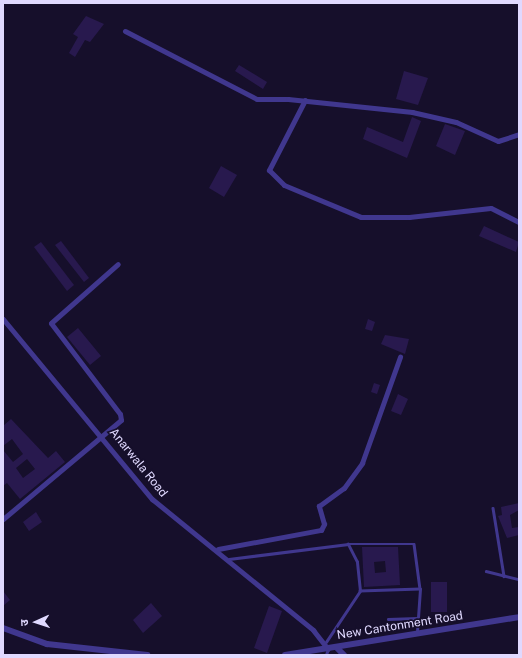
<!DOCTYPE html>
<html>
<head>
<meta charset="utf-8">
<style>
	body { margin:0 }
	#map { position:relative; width:522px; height:658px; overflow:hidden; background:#160f2b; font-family:"Public Sans","Noto Sans Devanagari",sans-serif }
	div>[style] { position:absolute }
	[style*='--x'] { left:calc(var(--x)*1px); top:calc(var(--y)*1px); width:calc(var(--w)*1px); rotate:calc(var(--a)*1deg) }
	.building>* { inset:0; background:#28194e }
	.service>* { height:2.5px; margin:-1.25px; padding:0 1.25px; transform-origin:1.25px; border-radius:1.25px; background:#40378e }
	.minor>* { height:5px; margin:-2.5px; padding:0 2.5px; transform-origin:2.5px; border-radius:2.5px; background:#40378e }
	.tertiary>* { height:6px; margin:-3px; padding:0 3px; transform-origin:3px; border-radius:3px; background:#40378e }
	span { translate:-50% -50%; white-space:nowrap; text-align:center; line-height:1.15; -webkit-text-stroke:3.5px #160f2b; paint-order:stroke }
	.street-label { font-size:12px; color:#e0d9ff }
	.frame { position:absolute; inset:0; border:4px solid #e0d9ff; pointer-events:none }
	.north { position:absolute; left:16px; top:602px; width:40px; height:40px; -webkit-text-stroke:3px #160f2b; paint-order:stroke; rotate:267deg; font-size:11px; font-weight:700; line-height:16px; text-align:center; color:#e0d9ff }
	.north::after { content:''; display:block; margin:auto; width:14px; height:18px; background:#e0d9ff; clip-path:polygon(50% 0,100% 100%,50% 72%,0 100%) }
</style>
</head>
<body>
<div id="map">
	<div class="building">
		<i style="clip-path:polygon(86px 16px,104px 24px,90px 42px,85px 40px,75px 57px,69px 53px,78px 37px,73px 34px)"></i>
		<i style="clip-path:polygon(239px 65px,267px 82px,263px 89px,235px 71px)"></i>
		<i style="clip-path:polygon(404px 71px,428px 78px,418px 105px,396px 99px)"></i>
		<i style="clip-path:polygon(412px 117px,421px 121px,407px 158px,363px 139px,367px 127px,403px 142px)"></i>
		<i style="clip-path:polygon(445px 124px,465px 131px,455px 155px,436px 146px)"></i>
		<i style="clip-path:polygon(221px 166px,237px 175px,224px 197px,209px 188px)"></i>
		<i style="clip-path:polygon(484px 226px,519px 242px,516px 252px,479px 236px)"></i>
		<i style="clip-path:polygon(61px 241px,89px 278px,84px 282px,55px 245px)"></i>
		<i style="clip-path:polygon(41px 242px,74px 285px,67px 291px,34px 247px)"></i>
		<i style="clip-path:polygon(368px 319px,375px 322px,372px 331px,365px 329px)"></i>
		<i style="clip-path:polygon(78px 328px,101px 356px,90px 365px,67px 337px)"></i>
		<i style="clip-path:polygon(385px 335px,409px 339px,405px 354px,381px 344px)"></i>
		<i style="clip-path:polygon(374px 383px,380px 385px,377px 394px,371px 392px)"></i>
		<i style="clip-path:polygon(398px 394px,408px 399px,401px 415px,391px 411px)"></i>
		<i style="clip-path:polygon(evenodd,11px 419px,48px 458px,56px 451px,65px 462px,20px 499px,7px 483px,3px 486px,3px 450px,13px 462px,23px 454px,12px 439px,3px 446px,3px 426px,11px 419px,27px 459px,35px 469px,23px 478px,16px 468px,27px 459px)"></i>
		<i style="clip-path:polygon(519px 503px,519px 510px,510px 515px,512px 528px,519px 527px,519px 535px,507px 538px,498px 516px,502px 515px,501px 507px)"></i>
		<i style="clip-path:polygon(36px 512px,42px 522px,29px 531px,23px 522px)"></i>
		<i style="clip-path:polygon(evenodd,362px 547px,398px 547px,400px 585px,364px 587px,362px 547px,385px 561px,386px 572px,375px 573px,374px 562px,385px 561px)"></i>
		<i style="clip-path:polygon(431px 582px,447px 582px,447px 612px,431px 612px)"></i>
		<i style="clip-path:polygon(3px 591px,10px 600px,3px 606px)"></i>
		<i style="clip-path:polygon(151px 603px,162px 616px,143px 633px,133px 620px)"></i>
		<i style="clip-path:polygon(269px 606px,282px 611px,267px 653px,254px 648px)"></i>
	</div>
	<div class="service">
		<i style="--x:493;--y:508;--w:69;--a:80.8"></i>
		<i style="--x:229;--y:559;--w:120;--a:-7.2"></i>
		<i style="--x:348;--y:544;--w:66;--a:0"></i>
		<i style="--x:414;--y:544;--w:45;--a:82.4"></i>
		<i style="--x:420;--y:589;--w:60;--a:178.1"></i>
		<i style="--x:486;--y:571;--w:34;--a:14"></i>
		<i style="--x:388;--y:619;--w:29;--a:-2"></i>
		<i style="--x:417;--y:632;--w:43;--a:-86"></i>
		<i style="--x:326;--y:642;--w:61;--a:-56.3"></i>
		<i style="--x:360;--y:591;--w:29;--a:-96"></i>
		<i style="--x:357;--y:562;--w:20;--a:-117"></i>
		<i style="--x:326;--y:655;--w:6;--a:-72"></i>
	</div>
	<div class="minor">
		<i style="--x:125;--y:31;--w:148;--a:27.3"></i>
		<i style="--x:257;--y:99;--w:31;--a:0"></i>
		<i style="--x:288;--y:99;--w:125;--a:6"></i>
		<i style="--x:412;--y:112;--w:45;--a:12.8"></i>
		<i style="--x:456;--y:122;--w:46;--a:24.3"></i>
		<i style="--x:498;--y:141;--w:22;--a:-18"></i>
		<i style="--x:305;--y:100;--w:79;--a:117.2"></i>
		<i style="--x:269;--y:170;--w:21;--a:45"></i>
		<i style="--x:284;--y:185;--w:83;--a:22.6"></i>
		<i style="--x:361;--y:217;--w:48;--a:0"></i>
		<i style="--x:409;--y:217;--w:82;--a:-6.3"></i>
		<i style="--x:491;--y:208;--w:31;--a:27"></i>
		<i style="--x:3;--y:319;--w:234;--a:50.4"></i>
		<i style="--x:152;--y:499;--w:208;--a:39.1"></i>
		<i style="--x:313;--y:630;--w:24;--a:52"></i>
		<i style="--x:3;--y:519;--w:154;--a:-40"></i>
		<i style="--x:121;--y:420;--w:6;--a:-99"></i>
		<i style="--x:120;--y:414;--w:114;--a:-127.2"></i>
		<i style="--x:51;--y:323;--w:89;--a:-41.4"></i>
		<i style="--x:218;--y:549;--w:105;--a:-10.5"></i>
		<i style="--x:321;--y:530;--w:7;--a:-63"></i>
		<i style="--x:324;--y:524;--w:19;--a:-106"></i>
		<i style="--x:319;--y:506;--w:31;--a:-36"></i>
		<i style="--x:344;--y:488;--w:31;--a:-54"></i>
		<i style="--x:362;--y:463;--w:113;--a:-70.3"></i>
	</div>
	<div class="tertiary">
		<i style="--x:3;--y:628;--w:47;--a:20"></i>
		<i style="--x:47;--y:644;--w:101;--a:6.3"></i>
		<i style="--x:337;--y:648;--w:10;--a:45"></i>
		<i style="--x:285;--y:655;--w:237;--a:-9.2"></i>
	</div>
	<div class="street-label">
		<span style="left:138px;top:463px;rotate:51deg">Anarwala Road</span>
		<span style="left:400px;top:626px;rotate:-9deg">New Cantonment Road</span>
	</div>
	<div class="frame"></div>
	<div class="north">उ</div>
</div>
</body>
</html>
